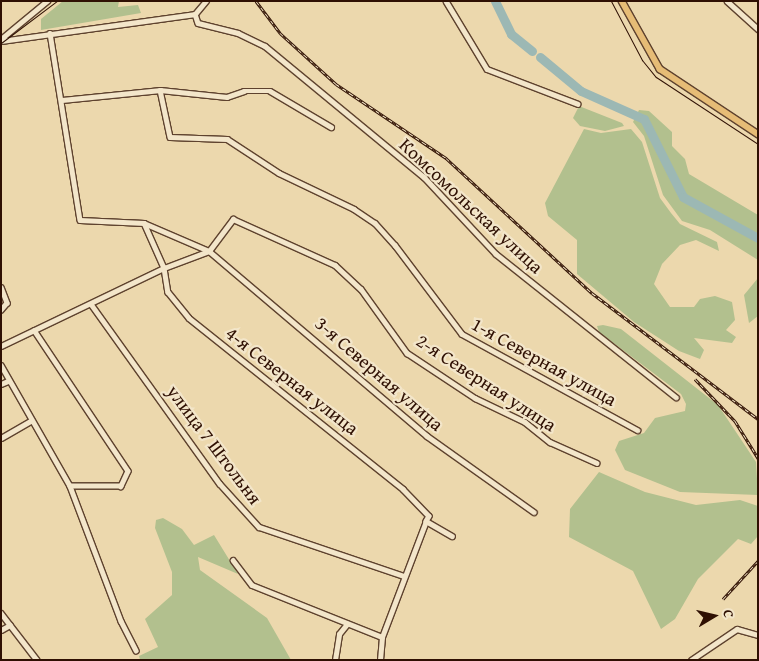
<!DOCTYPE html>
<html>
<head>
<meta charset="utf-8">
<style>
	body { margin:0 }
	#map { position:relative; width:759px; height:661px; overflow:hidden; background:#ecd8ad; font-family:"Gentium Book Plus",serif }
	div>[style] { position:absolute }
	[style*='--x'] { left:calc(var(--x)*1px); top:calc(var(--y)*1px); width:calc(var(--w)*1px); rotate:calc(var(--a)*1deg) }
	.green>* { inset:0; background:#b2c08e }
	.river>* { height:9px; margin:-4.5px; padding:0 4.5px; transform-origin:4.5px; border-radius:4.5px; background:#9cb8b4 }
	.roads { filter:drop-shadow(1px 0 #5e422e) drop-shadow(-1px 0 #5e422e) drop-shadow(0 1px #5e422e) drop-shadow(0 -1px #5e422e) }
	.minor>* { height:4.5px; margin:-2.25px; padding:0 2.25px; transform-origin:2.25px; border-radius:2.25px; background:#f3e6ca }
	.major>* { height:5.5px; margin:-2.75px; padding:0 2.75px; transform-origin:2.75px; border-radius:2.75px; background:#e6bc76 }
	.tram>* { height:1px; margin:-0.5px; padding:0 0.5px; transform-origin:0.5px; border-radius:0.5px; background:#2f1003 }
	.rail>* { height:3px; margin-top:-1.5px; transform-origin:0; background:repeating-linear-gradient(90deg,#f3e6ca 0 4px,#2f1003 0 8px); box-sizing:border-box; border-block:1px solid #2f1003 }
	span { translate:-50% -50%; white-space:nowrap; text-align:center; line-height:1.15; -webkit-text-stroke:4.5px #f3e6ca; paint-order:stroke }
	.street-label { font-size:19px; color:#2f1003 }
	.frame { position:absolute; inset:0; border:2px solid #2f1003; pointer-events:none }
	.north { position:absolute; left:689px; top:591px; width:50px; height:50px; -webkit-text-stroke:4px #f3e6ca; paint-order:stroke; rotate:81deg; font-size:14px; font-weight:700; line-height:20px; text-align:center; color:#2f1003 }
	.north::after { content:''; display:block; margin:auto; width:18px; height:22px; background:#2f1003; clip-path:polygon(50% 0,100% 100%,50% 72%,0 100%) }
</style>
</head>
<body>
<div id="map">
	<div class="green">
		<i style="clip-path:polygon(63px 1px,119px 1px,118px 7px,138px 5px,141px 13px,41px 30px,41px 19px)"></i>
		<i style="clip-path:polygon(579px 106px,622px 123px,624px 126px,605px 131px,580px 126px,573px 118px)"></i>
		<i style="clip-path:polygon(639px 110px,649px 111px,672px 132px,672px 146px,685px 159px,689px 174px,758px 215px,758px 260px,710px 230px,682px 221px,663px 195px,644px 136px,633px 122px)"></i>
		<i style="clip-path:polygon(584px 129px,601px 133px,631px 129px,642px 142px,660px 198px,671px 213px,680px 224px,717px 242px,719px 251px,696px 240px,680px 245px,662px 264px,654px 284px,670px 307px,694px 307px,700px 299px,715px 296px,732px 302px,735px 320px,726px 330px,736px 337px,732px 343px,694px 338px,704px 350px,700px 359px,679px 351px,634px 322px,577px 274px,577px 240px,548px 216px,545px 203px)"></i>
		<i style="clip-path:polygon(758px 278px,758px 316px,749px 323px,744px 295px)"></i>
		<i style="clip-path:polygon(603px 325px,621px 329px,718px 405px,756px 462px,758px 495px,680px 492px,625px 470px,615px 450px,619px 441px,644px 433px,655px 418px,685px 411px,686px 404px,681px 394px,599px 332px,597px 326px)"></i>
		<i style="clip-path:polygon(599px 472px,645px 492px,696px 505px,740px 500px,758px 506px,758px 536px,751px 544px,738px 539px,698px 579px,675px 619px,661px 629px,633px 571px,569px 537px,570px 509px)"></i>
		<i style="clip-path:polygon(163px 518px,182px 529px,194px 545px,214px 535px,238px 574px,198px 557px,200px 570px,267px 618px,291px 660px,140px 660px,139px 656px,158px 647px,145px 619px,172px 595px,172px 572px,155px 528px,156px 520px)"></i>
	</div>
	<div class="river">
		<i style="--x:495;--y:1;--w:37;--a:64"></i>
		<i style="--x:511;--y:34;--w:27;--a:39"></i>
		<i style="--x:540;--y:57;--w:53;--a:39.7"></i>
		<i style="--x:581;--y:91;--w:69;--a:24"></i>
		<i style="--x:644;--y:119;--w:87;--a:63.4"></i>
		<i style="--x:683;--y:197;--w:85;--a:28.7"></i>
	</div>
	<div class="roads">
		<div class="minor">
			<i style="--x:446;--y:1;--w:79;--a:58.9"></i>
			<i style="--x:487;--y:69;--w:97;--a:21"></i>
			<i style="--x:727;--y:1;--w:42;--a:42.1"></i>
			<i style="--x:195;--y:14;--w:9;--a:72"></i>
			<i style="--x:198;--y:23;--w:41;--a:14"></i>
			<i style="--x:238;--y:33;--w:30;--a:26"></i>
			<i style="--x:265;--y:46;--w:206;--a:39.5"></i>
			<i style="--x:424;--y:177;--w:105;--a:46.9"></i>
			<i style="--x:496;--y:254;--w:230;--a:38.5"></i>
			<i style="--x:50;--y:33;--w:189;--a:80.9"></i>
			<i style="--x:80;--y:220;--w:64;--a:2.7"></i>
			<i style="--x:144;--y:223;--w:71;--a:23.3"></i>
			<i style="--x:209;--y:251;--w:286;--a:40.3"></i>
			<i style="--x:427;--y:436;--w:131;--a:35.4"></i>
			<i style="--x:1;--y:39;--w:60;--a:-39.6"></i>
			<i style="--x:1;--y:41;--w:196;--a:-7.9"></i>
			<i style="--x:195;--y:14;--w:17;--a:-50"></i>
			<i style="--x:160;--y:90;--w:48;--a:78"></i>
			<i style="--x:170;--y:137;--w:57;--a:2"></i>
			<i style="--x:227;--y:139;--w:62;--a:33.2"></i>
			<i style="--x:279;--y:173;--w:83;--a:25.6"></i>
			<i style="--x:354;--y:209;--w:25;--a:34"></i>
			<i style="--x:375;--y:223;--w:30;--a:48"></i>
			<i style="--x:395;--y:245;--w:111;--a:53"></i>
			<i style="--x:462;--y:334;--w:200;--a:28.7"></i>
			<i style="--x:62;--y:100;--w:99;--a:-5.8"></i>
			<i style="--x:160;--y:90;--w:67;--a:6"></i>
			<i style="--x:227;--y:97;--w:18;--a:-19"></i>
			<i style="--x:244;--y:91;--w:26;--a:0"></i>
			<i style="--x:270;--y:91;--w:71;--a:30.5"></i>
			<i style="--x:144;--y:223;--w:49;--a:66"></i>
			<i style="--x:164;--y:268;--w:24;--a:81"></i>
			<i style="--x:168;--y:292;--w:33;--a:51"></i>
			<i style="--x:189;--y:318;--w:274;--a:38.6"></i>
			<i style="--x:403;--y:489;--w:37;--a:46"></i>
			<i style="--x:429;--y:516;--w:6;--a:121"></i>
			<i style="--x:426;--y:521;--w:30;--a:30"></i>
			<i style="--x:209;--y:251;--w:40;--a:-53"></i>
			<i style="--x:233;--y:219;--w:112;--a:24.3"></i>
			<i style="--x:335;--y:265;--w:35;--a:43"></i>
			<i style="--x:361;--y:289;--w:79;--a:54.3"></i>
			<i style="--x:407;--y:353;--w:82;--a:33.5"></i>
			<i style="--x:475;--y:398;--w:55;--a:25.6"></i>
			<i style="--x:525;--y:422;--w:32;--a:39"></i>
			<i style="--x:550;--y:442;--w:51;--a:24.1"></i>
			<i style="--x:1;--y:287;--w:17;--a:69"></i>
			<i style="--x:7;--y:303;--w:9;--a:131"></i>
			<i style="--x:91;--y:304;--w:221;--a:54.4"></i>
			<i style="--x:220;--y:484;--w:58;--a:47.8"></i>
			<i style="--x:259;--y:527;--w:153;--a:18.7"></i>
			<i style="--x:34;--y:330;--w:169;--a:56.3"></i>
			<i style="--x:128;--y:471;--w:17;--a:115"></i>
			<i style="--x:121;--y:486;--w:51;--a:180"></i>
			<i style="--x:1;--y:346;--w:181;--a:-25.6"></i>
			<i style="--x:164;--y:268;--w:48;--a:-20.7"></i>
			<i style="--x:1;--y:365;--w:139;--a:60.3"></i>
			<i style="--x:70;--y:486;--w:144;--a:69.3"></i>
			<i style="--x:121;--y:621;--w:33;--a:63"></i>
			<i style="--x:1;--y:384;--w:8;--a:-23"></i>
			<i style="--x:1;--y:438;--w:34;--a:-30"></i>
			<i style="--x:233;--y:560;--w:31;--a:53"></i>
			<i style="--x:252;--y:585;--w:140;--a:21.8"></i>
			<i style="--x:1;--y:613;--w:59;--a:52.5"></i>
			<i style="--x:1;--y:630;--w:10;--a:-29"></i>
			<i style="--x:335;--y:660;--w:26;--a:-81"></i>
			<i style="--x:339;--y:634;--w:13;--a:-51"></i>
			<i style="--x:380;--y:660;--w:23;--a:-85"></i>
			<i style="--x:382;--y:637;--w:124;--a:-69.2"></i>
			<i style="--x:691;--y:660;--w:55;--a:-34"></i>
			<i style="--x:737;--y:629;--w:22;--a:16"></i>
		</div>
		<div class="major">
			<i style="--x:622;--y:1;--w:78;--a:60.8"></i>
			<i style="--x:660;--y:69;--w:118;--a:33.6"></i>
		</div>
	</div>
	<div class="tram">
		<i style="--x:611;--y:1;--w:67;--a:62.3"></i>
		<i style="--x:642;--y:60;--w:22;--a:51"></i>
		<i style="--x:656;--y:77;--w:122;--a:33.3"></i>
		<i style="--x:1;--y:43;--w:70;--a:-36.9"></i>
	</div>
	<div class="rail">
		<i style="--x:256;--y:1;--w:40;--a:53"></i>
		<i style="--x:280;--y:33;--w:76;--a:42.3"></i>
		<i style="--x:336;--y:84;--w:133;--a:33.9"></i>
		<i style="--x:446;--y:158;--w:199;--a:42.8"></i>
		<i style="--x:592;--y:293;--w:208;--a:37.2"></i>
		<i style="--x:695;--y:379;--w:58;--a:46.4"></i>
		<i style="--x:735;--y:421;--w:44;--a:58.1"></i>
		<i style="--x:723;--y:599;--w:52;--a:-47.4"></i>
	</div>
	<div class="street-label">
		<span style="left:471px;top:206px;rotate:43deg">Комсомольская улица</span>
		<span style="left:544px;top:362px;rotate:29deg">1-я Северная улица</span>
		<span style="left:379px;top:374px;rotate:41deg">3-я Северная улица</span>
		<span style="left:292px;top:381px;rotate:38deg">4-я Северная улица</span>
		<span style="left:486px;top:383px;rotate:33deg">2-я Северная улица</span>
		<span style="left:214px;top:445px;rotate:53deg">улица 7 Штольня</span>
	</div>
	<div class="frame"></div>
	<div class="north">С</div>
</div>
</body>
</html>
